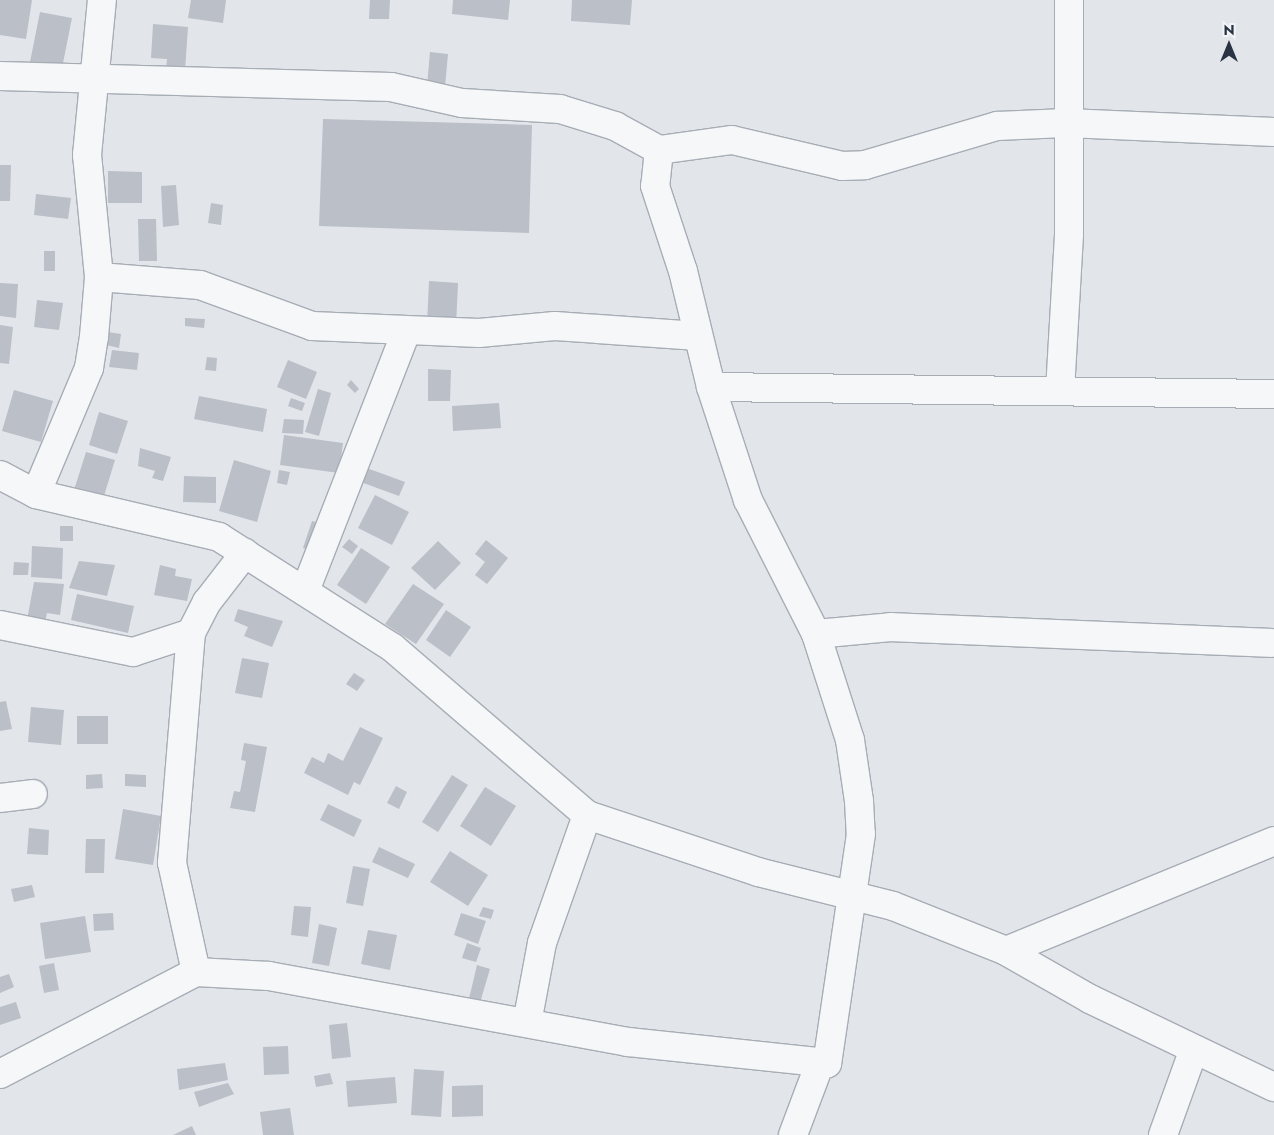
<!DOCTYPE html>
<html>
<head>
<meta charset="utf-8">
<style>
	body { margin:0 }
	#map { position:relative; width:1274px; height:1135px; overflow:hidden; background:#e2e6eb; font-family:Jost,sans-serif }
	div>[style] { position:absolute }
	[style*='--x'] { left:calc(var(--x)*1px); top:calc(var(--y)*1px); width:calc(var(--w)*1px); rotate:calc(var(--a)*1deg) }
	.building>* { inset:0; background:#babfc8 }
	.roads { filter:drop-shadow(1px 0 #a7adb5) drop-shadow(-1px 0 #a7adb5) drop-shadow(0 1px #a7adb5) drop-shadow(0 -1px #a7adb5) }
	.street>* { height:28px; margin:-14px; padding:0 14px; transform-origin:14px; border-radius:14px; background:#f5f7f9 }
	span { translate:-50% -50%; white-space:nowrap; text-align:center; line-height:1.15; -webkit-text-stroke:4px #f2f5f8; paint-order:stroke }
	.north { position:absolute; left:1204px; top:20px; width:50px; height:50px; -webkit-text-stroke:4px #f2f5f8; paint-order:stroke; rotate:0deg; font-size:14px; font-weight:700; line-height:20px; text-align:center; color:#2a3343 }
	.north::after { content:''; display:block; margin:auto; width:18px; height:22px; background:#2a3343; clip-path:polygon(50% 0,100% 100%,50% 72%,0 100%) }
</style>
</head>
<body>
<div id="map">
	<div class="building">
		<i style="clip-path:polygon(0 0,32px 0,26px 39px,0 35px)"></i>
		<i style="clip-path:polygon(191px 0,226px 0,223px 23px,188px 18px)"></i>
		<i style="clip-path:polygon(370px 0,390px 0,389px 19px,369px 19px)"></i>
		<i style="clip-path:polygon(453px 0,510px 0,508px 20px,452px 14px)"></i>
		<i style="clip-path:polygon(572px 0,632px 0,630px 25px,571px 21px)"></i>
		<i style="clip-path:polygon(40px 12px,72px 18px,62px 68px,30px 62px)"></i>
		<i style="clip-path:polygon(153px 24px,188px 27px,184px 85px,165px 83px,167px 59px,151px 58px)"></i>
		<i style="clip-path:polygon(430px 52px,448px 54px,445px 87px,427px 86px)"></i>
		<i style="clip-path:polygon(323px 119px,532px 125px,529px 233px,319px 226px)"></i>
		<i style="clip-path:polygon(0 165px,11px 165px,10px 201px,0 201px)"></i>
		<i style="clip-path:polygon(108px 171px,142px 172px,142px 203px,108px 203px)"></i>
		<i style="clip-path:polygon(176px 185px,179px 225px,163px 227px,161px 186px)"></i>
		<i style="clip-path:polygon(36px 194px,71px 198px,68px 219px,34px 215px)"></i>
		<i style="clip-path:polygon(211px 203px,223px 205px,221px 225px,208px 223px)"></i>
		<i style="clip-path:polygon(138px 219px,156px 219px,157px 261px,139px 261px)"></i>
		<i style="clip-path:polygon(44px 251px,55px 251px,55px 271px,44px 271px)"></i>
		<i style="clip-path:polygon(429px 281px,458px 283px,456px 326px,427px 324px)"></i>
		<i style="clip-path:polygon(0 283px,18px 284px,16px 318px,0 316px)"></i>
		<i style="clip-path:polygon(37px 300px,63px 303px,59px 330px,34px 327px)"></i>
		<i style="clip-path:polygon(185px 318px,205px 319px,204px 328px,185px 326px)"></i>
		<i style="clip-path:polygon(0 325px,13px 327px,9px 364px,0 363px)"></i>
		<i style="clip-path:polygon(108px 332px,121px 334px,119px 348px,106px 345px)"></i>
		<i style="clip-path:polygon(112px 350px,139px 353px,137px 370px,109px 367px)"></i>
		<i style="clip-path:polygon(207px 357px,217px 358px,216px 371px,205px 370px)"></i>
		<i style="clip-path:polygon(288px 360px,317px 372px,306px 399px,277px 387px)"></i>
		<i style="clip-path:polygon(428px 369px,451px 370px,450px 401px,428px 401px)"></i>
		<i style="clip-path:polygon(351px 380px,359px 389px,355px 393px,347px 385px)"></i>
		<i style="clip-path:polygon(318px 389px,331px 393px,319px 436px,305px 432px)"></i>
		<i style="clip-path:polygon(14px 390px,53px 401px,41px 442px,2px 431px)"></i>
		<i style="clip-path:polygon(199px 396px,267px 409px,263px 432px,194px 419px)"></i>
		<i style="clip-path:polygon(291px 398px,305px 403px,302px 411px,288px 406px)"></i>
		<i style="clip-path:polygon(499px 403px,501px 428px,453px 431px,452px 406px)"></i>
		<i style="clip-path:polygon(99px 412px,128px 421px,117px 454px,89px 445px)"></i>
		<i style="clip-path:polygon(284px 419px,304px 420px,303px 434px,282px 433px)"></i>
		<i style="clip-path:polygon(284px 435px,343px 443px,339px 473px,280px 465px)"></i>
		<i style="clip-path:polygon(140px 448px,171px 457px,163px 481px,152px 478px,155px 471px,138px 466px)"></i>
		<i style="clip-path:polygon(86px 452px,115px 460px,103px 499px,74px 490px)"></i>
		<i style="clip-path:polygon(234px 460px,271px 471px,257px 522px,219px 511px)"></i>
		<i style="clip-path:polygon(364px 467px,405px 482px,399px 496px,358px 481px)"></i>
		<i style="clip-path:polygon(279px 470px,290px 472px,287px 485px,277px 483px)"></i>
		<i style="clip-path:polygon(184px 476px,216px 477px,216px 503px,183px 502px)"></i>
		<i style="clip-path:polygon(375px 495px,409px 512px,392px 545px,358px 528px)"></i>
		<i style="clip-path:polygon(312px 521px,327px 525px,318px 553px,303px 548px)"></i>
		<i style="clip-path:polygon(60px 526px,73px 526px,73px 541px,60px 541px)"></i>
		<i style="clip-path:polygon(349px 539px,358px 546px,352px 554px,342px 547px)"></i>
		<i style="clip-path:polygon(486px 540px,508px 558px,487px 584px,475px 575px,485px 562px,475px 554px)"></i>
		<i style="clip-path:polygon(438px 541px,461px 563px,435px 590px,411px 568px)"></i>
		<i style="clip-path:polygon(32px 546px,63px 548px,62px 579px,31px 577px)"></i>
		<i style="clip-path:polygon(361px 548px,390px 567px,366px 604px,337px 585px)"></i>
		<i style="clip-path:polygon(79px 561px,115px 565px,107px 596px,69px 588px)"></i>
		<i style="clip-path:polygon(14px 562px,29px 563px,28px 575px,13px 575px)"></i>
		<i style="clip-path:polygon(160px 565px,176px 569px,175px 576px,192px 579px,187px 601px,154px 595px)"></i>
		<i style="clip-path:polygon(34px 582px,64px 584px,60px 615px,47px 613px,45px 622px,27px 620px)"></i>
		<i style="clip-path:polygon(413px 584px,444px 604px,416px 644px,385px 624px)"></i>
		<i style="clip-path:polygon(77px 594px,134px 606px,128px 633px,71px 620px)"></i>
		<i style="clip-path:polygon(238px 609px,283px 621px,272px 647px,244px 636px,248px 627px,234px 621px)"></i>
		<i style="clip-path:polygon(446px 610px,471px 627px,450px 657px,426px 640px)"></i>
		<i style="clip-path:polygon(242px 658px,269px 663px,262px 698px,235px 693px)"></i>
		<i style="clip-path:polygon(354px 673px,365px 680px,357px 691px,346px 684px)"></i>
		<i style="clip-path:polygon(6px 701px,12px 729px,0 731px,0 702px)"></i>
		<i style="clip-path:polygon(31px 707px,64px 710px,61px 745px,28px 742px)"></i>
		<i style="clip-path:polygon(77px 716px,108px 716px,108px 744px,77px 744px)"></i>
		<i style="clip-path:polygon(360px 727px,383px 738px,360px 785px,354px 782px,348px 795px,304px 773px,312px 757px,324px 763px,328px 753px,343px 761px)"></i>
		<i style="clip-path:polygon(244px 743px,267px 747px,255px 812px,230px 808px,234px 791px,240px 792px,246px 761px,241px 760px)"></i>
		<i style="clip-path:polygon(102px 774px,103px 788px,86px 789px,86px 775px)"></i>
		<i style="clip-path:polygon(125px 774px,146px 775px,146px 787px,125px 786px)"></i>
		<i style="clip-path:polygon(452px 775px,468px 785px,438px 832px,422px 822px)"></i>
		<i style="clip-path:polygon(396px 786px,407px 792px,399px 809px,387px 803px)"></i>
		<i style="clip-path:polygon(485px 787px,516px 806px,491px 846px,460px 826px)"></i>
		<i style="clip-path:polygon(328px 804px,362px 820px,354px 837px,320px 820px)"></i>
		<i style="clip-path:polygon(123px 809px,161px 816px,153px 865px,115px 859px)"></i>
		<i style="clip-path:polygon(29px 828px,49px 830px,48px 855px,27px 854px)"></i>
		<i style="clip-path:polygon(86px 839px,105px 839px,104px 873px,85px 873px)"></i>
		<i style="clip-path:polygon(379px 847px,415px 864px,408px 878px,372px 862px)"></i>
		<i style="clip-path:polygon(450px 851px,488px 875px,468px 906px,430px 882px)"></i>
		<i style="clip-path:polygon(353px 866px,370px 869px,363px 906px,346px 903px)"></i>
		<i style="clip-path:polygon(32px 885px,35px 897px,14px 902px,11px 889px)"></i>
		<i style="clip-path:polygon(294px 906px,311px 907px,308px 937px,291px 935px)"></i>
		<i style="clip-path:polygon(483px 907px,494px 910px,491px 919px,479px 916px)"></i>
		<i style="clip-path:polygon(113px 913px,114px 930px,94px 931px,93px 914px)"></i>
		<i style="clip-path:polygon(461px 913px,486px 921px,478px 944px,454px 935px)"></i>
		<i style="clip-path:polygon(85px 916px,91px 952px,45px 959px,40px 923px)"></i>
		<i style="clip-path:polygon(319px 924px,337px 928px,329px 966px,312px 963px)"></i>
		<i style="clip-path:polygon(368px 930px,397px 935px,390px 970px,361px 964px)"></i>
		<i style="clip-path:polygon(467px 943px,481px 948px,476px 962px,462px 958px)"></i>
		<i style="clip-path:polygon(54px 963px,59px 990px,44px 993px,39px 966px)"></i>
		<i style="clip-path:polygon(477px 965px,490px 969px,479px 1006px,468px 1003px)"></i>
		<i style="clip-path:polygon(9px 974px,14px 987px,0 993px,0 977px)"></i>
		<i style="clip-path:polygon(16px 1002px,21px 1018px,0 1025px,0 1007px)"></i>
		<i style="clip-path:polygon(347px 1023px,351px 1057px,332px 1059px,329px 1025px)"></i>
		<i style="clip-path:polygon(288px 1046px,289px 1074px,264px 1075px,263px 1047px)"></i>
		<i style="clip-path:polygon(225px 1063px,228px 1080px,179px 1090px,177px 1069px)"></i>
		<i style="clip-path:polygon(414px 1069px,444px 1071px,441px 1117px,411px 1115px)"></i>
		<i style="clip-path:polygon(330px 1073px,333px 1084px,316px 1087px,314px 1076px)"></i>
		<i style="clip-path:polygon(395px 1077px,397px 1103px,348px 1107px,346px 1081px)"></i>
		<i style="clip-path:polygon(228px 1083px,234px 1094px,199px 1107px,194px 1092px)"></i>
		<i style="clip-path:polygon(483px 1085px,483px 1116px,452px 1117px,452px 1086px)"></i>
		<i style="clip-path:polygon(290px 1108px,294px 1135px,263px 1135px,260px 1112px)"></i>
		<i style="clip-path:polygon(192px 1126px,196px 1135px,173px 1135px)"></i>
	</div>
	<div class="roads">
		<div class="street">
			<i style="--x:0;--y:76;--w:391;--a:1.6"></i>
			<i style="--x:391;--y:87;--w:73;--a:12.7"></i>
			<i style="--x:462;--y:103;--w:98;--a:3.5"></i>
			<i style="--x:560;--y:109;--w:58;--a:17.2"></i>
			<i style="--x:615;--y:126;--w:50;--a:28.6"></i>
			<i style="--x:659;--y:150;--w:74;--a:-7.8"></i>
			<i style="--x:732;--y:140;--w:113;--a:13.3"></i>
			<i style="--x:842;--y:166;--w:23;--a:-2"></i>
			<i style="--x:865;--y:165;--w:138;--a:-16.5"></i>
			<i style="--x:997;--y:126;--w:70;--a:-2.5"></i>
			<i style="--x:1067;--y:123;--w:207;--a:2.5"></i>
			<i style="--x:659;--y:150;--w:36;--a:96"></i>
			<i style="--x:655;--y:186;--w:89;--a:71.8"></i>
			<i style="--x:683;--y:271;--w:119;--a:76.4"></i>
			<i style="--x:711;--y:387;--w:119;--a:71.9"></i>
			<i style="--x:748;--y:500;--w:150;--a:63.1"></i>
			<i style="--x:816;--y:634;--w:111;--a:72.2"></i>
			<i style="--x:850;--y:740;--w:62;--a:81.6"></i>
			<i style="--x:859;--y:801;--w:33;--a:87"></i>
			<i style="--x:861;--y:834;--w:232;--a:98.4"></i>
			<i style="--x:827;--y:1063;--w:7;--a:180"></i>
			<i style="--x:820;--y:1063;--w:77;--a:110.6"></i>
			<i style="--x:99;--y:277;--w:101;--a:4.5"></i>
			<i style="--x:200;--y:285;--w:119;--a:20.1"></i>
			<i style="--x:312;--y:326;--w:167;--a:2.4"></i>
			<i style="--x:479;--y:333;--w:76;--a:-5.3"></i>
			<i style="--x:555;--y:326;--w:143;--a:4"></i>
			<i style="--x:711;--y:387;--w:563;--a:0.71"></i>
			<i style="--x:1060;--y:391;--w:157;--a:-86.7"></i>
			<i style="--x:1069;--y:234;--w:234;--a:-90"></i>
			<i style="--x:0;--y:475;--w:41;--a:27.8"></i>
			<i style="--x:36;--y:494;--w:188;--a:13.2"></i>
			<i style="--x:219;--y:537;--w:206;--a:32.5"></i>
			<i style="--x:393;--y:648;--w:256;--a:40.7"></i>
			<i style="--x:587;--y:815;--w:180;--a:18.4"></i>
			<i style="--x:758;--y:872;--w:139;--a:14.1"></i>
			<i style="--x:893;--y:906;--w:122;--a:21.7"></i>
			<i style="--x:1006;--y:951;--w:97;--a:29.7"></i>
			<i style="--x:1090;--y:999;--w:204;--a:25.6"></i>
			<i style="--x:36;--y:494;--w:137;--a:-67.2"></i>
			<i style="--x:89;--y:368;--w:31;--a:-81"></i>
			<i style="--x:94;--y:337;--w:60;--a:-85.2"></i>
			<i style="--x:99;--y:277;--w:123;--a:-95.6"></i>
			<i style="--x:87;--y:155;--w:156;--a:-84.5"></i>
			<i style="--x:305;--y:591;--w:278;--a:-68.7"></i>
			<i style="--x:0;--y:625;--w:136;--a:11.5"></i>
			<i style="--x:133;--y:652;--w:61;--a:-18.1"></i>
			<i style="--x:816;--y:634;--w:75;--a:-5.3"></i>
			<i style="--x:891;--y:627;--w:381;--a:2.4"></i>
			<i style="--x:0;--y:798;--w:33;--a:-7"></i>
			<i style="--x:1006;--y:951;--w:290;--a:-22.3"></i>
			<i style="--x:196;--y:972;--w:112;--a:-102.4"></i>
			<i style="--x:172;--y:863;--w:231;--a:-85.3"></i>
			<i style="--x:191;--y:633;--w:35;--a:-63"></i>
			<i style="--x:207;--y:602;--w:62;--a:-52.2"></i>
			<i style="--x:527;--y:1023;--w:81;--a:-79.4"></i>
			<i style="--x:542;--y:943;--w:136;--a:-70.6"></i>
			<i style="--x:0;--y:1074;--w:221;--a:-27.5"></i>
			<i style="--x:196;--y:972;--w:73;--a:3.1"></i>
			<i style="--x:269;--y:976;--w:365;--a:10.4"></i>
			<i style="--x:628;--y:1042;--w:200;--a:6"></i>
			<i style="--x:1163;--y:1135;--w:91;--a:-70.2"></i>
		</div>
	</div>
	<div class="north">N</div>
</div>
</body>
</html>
